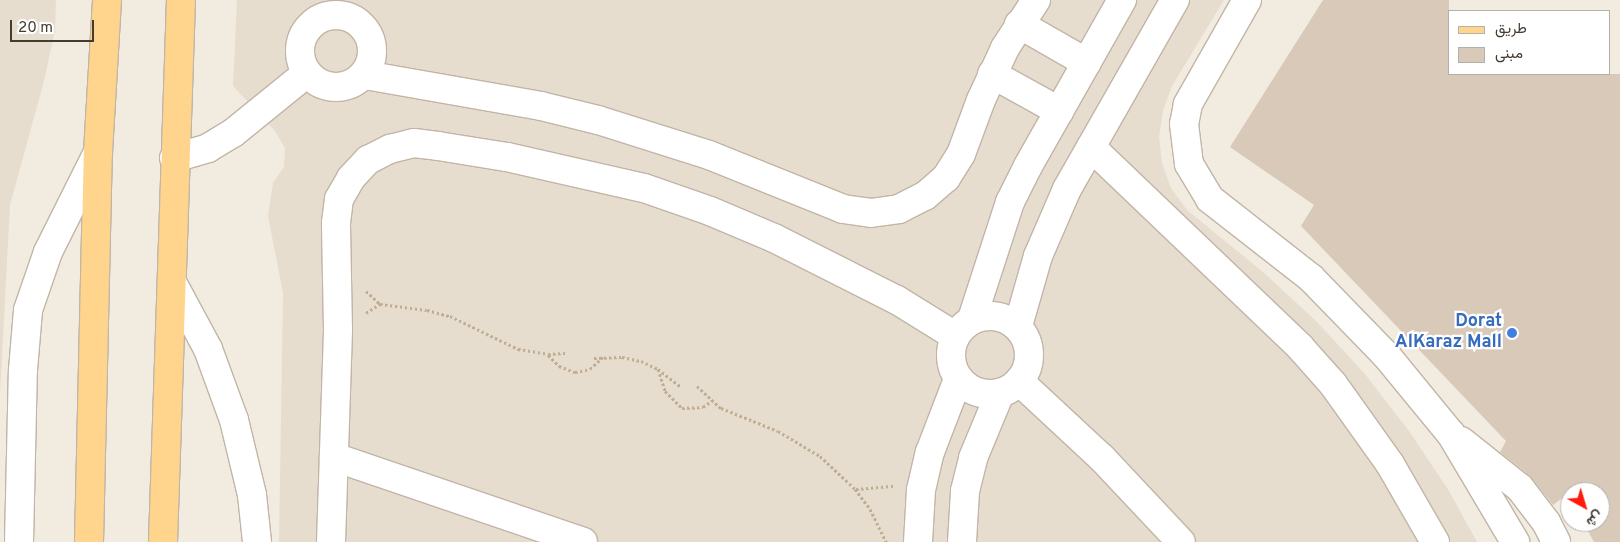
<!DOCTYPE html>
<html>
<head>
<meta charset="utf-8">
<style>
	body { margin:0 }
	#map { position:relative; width:1620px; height:542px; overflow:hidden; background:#f2ebe0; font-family:Overpass,Vazirmatn,sans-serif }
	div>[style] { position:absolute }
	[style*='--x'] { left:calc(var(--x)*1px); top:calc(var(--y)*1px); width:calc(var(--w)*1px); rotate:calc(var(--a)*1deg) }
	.residential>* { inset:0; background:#e7ddce }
	.building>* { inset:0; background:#d8c9b8 }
	.path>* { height:3px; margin-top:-1.5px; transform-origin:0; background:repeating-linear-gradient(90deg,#c1ad92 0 2.5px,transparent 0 5px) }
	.roads { filter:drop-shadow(1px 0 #c1b5a6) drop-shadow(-1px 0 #c1b5a6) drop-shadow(0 1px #c1b5a6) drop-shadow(0 -1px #c1b5a6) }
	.minor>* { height:28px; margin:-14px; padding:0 14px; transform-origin:14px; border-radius:14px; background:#fff }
	.minor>.ring { margin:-14px; padding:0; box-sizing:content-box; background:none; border:28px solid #fff; border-radius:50% }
	.major>* { height:28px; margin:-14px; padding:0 14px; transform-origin:14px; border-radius:14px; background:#ffd58d }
	.dots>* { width:14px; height:14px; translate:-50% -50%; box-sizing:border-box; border:2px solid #fff; border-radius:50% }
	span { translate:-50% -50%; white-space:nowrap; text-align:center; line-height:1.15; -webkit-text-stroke:4.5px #fff; paint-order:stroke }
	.shop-label { font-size:18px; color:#366cbe; font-weight:700 }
	.right { translate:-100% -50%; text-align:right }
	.legend { position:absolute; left:1448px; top:10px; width:162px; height:65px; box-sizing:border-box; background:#fff; border:1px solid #b4b1ad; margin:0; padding:6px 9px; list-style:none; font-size:15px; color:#443b31 }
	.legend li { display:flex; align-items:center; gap:10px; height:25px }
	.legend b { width:25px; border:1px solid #b4b1ad }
	.north { position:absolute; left:1560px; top:482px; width:50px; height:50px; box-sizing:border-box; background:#fff; border:1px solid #b4b1ad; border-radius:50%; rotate:141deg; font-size:14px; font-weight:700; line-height:20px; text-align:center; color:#443b31 }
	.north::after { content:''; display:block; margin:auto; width:18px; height:22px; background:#ff1b0b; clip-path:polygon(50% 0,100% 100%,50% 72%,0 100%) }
	.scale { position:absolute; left:10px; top:20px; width:84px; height:22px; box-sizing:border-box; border:2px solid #443b31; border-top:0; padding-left:6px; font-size:15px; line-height:18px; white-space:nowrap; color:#443b31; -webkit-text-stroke:4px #fff; paint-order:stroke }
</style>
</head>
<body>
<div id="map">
	<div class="residential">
		<i style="clip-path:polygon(0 0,56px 0,55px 31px,44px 81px,10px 205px,0 394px)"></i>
		<i style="clip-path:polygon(237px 0,1224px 0,1172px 86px,1163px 111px,1159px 137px,1162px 163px,1171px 188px,1187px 210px,1263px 272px,1316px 321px,1365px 374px,1409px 431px,1449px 491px,1477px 542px,279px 542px,283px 293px,268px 216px,273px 183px,284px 167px,285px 148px,275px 131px,233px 86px)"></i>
	</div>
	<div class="building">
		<i style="clip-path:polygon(1323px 0,1449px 0,1449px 74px,1620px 74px,1620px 542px,1594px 542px,1583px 522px,1600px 522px,1600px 492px,1570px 492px,1570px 495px,1569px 493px,1553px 505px,1530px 476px,1500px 452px,1506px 441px,1301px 226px,1314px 205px,1230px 147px)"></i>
	</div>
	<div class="path">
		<i style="--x:366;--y:291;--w:19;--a:43"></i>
		<i style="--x:380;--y:304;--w:47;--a:7.3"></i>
		<i style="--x:427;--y:310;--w:24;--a:15"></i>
		<i style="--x:450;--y:316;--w:76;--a:25.9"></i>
		<i style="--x:518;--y:349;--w:30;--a:9"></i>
		<i style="--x:548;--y:354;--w:17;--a:-3"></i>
		<i style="--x:366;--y:313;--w:17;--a:-33"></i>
		<i style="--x:548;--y:355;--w:16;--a:45"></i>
		<i style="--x:559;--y:366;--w:17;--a:21"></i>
		<i style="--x:575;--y:372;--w:15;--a:-11"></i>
		<i style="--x:590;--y:369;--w:18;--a:-43"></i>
		<i style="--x:594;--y:358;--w:28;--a:-2"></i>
		<i style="--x:622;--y:357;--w:19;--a:12"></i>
		<i style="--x:641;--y:361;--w:19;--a:25"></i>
		<i style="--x:658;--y:369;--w:28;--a:38"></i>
		<i style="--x:658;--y:369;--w:23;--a:72"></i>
		<i style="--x:665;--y:391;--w:24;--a:45"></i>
		<i style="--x:682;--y:408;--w:21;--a:-3"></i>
		<i style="--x:703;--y:407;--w:11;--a:-34"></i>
		<i style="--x:697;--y:386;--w:33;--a:43"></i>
		<i style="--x:721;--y:408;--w:61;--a:22"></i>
		<i style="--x:778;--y:431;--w:49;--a:30.8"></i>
		<i style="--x:820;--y:456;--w:48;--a:43.3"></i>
		<i style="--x:855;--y:489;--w:25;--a:53"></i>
		<i style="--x:870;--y:509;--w:37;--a:64"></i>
		<i style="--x:856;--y:489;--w:38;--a:-5"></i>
	</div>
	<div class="roads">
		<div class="minor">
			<i style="--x:1247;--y:0;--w:120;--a:119.6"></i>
			<i style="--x:1188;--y:104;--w:20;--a:101"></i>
			<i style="--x:1184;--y:124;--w:40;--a:82.9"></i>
			<i style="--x:1189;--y:164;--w:41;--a:59"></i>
			<i style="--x:1210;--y:199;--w:128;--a:38"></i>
			<i style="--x:1311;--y:278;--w:107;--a:45.8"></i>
			<i style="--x:1386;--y:355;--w:102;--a:50.6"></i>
			<i style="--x:1451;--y:434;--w:126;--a:59.3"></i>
			<i class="ring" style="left:300px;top:15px;width:44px;height:44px"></i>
			<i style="--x:1019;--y:24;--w:78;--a:29.8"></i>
			<i style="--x:992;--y:74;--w:77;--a:28.9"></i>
			<i style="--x:365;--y:75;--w:179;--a:10"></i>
			<i style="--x:541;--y:106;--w:59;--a:13.8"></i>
			<i style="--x:598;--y:120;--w:116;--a:17.5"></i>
			<i style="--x:709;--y:155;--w:144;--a:21.9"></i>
			<i style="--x:843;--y:209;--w:28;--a:8"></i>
			<i style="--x:871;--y:213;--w:28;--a:-8"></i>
			<i style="--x:899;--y:209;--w:29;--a:-27"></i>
			<i style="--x:925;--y:196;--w:28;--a:-41"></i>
			<i style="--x:946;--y:178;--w:28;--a:-58"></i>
			<i style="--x:961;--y:154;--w:58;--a:-69.7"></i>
			<i style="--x:981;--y:100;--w:57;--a:-65.2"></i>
			<i style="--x:1005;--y:48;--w:57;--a:-57.1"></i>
			<i style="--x:1091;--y:147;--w:289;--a:43.7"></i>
			<i style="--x:1300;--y:347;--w:50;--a:48.3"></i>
			<i style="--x:1333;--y:384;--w:98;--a:54.5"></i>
			<i style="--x:1390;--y:464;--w:90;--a:60"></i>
			<i style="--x:174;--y:158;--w:35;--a:-16"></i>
			<i style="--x:208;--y:148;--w:29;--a:-31"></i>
			<i style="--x:233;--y:133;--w:95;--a:-39"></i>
			<i style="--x:172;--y:282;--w:76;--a:61.8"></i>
			<i style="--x:208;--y:349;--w:76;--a:69.9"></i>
			<i style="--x:234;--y:420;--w:77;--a:76.5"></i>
			<i style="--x:252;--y:495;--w:47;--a:83.9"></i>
			<i class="ring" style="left:951px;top:316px;width:50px;height:50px"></i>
			<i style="--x:972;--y:319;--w:123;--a:-72"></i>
			<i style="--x:1010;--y:202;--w:40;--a:-63.4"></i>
			<i style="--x:1028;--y:166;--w:191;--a:-60.5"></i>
			<i style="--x:1018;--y:326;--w:73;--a:-74.1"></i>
			<i style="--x:1038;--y:256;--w:73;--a:-66.6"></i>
			<i style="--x:1067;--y:189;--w:218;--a:-60.3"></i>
			<i style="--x:1019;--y:381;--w:113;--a:42.9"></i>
			<i style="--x:1102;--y:458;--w:115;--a:46.8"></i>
			<i style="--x:1461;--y:441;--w:75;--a:38.5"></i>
			<i style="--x:1520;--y:488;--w:43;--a:52.6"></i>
			<i style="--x:1546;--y:522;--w:22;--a:63"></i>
			<i style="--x:334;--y:457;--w:263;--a:18.8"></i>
			<i style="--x:19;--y:542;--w:172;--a:-88.7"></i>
			<i style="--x:23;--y:370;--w:60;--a:-85.2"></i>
			<i style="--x:28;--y:310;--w:61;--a:-71"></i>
			<i style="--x:48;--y:252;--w:112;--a:-63.4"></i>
			<i style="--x:331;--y:542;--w:212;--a:-88.1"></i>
			<i style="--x:338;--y:330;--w:107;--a:-91.1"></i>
			<i style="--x:336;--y:223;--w:24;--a:-83"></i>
			<i style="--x:339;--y:199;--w:24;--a:-60"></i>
			<i style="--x:351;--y:178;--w:25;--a:-47"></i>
			<i style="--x:368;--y:160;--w:25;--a:-27"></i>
			<i style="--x:390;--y:149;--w:25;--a:-14"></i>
			<i style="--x:414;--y:143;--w:24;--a:7"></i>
			<i style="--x:438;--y:146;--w:70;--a:9.1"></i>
			<i style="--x:507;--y:157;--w:140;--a:12.8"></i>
			<i style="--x:644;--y:188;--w:70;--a:19.2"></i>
			<i style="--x:710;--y:211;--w:69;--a:22.9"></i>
			<i style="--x:774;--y:238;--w:138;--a:26.8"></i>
			<i style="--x:897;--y:300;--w:68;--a:31.8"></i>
			<i style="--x:918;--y:542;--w:52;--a:-86.7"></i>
			<i style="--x:921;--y:490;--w:39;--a:-77"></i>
			<i style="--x:930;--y:452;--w:78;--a:-69"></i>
			<i style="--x:962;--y:542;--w:51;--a:-86.6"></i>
			<i style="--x:965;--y:491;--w:34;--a:-76"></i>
			<i style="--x:973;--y:458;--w:70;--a:-67.4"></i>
		</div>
		<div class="major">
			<i style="--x:89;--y:542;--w:390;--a:-88.7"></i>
			<i style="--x:98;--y:152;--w:152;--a:-86.6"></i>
			<i style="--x:163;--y:542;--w:542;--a:-88.1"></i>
		</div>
	</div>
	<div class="dots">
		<i style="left:1512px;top:333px;background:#3f7fe0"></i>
	</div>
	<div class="shop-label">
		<span class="right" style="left:1502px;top:333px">Dorat<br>AlKaraz Mall</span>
	</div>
	<ul class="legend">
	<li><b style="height:6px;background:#ffd58d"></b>طريق</li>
	<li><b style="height:14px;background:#d8c9b8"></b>مبنى</li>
	</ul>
	<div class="north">ش</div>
	<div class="scale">20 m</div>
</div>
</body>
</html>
